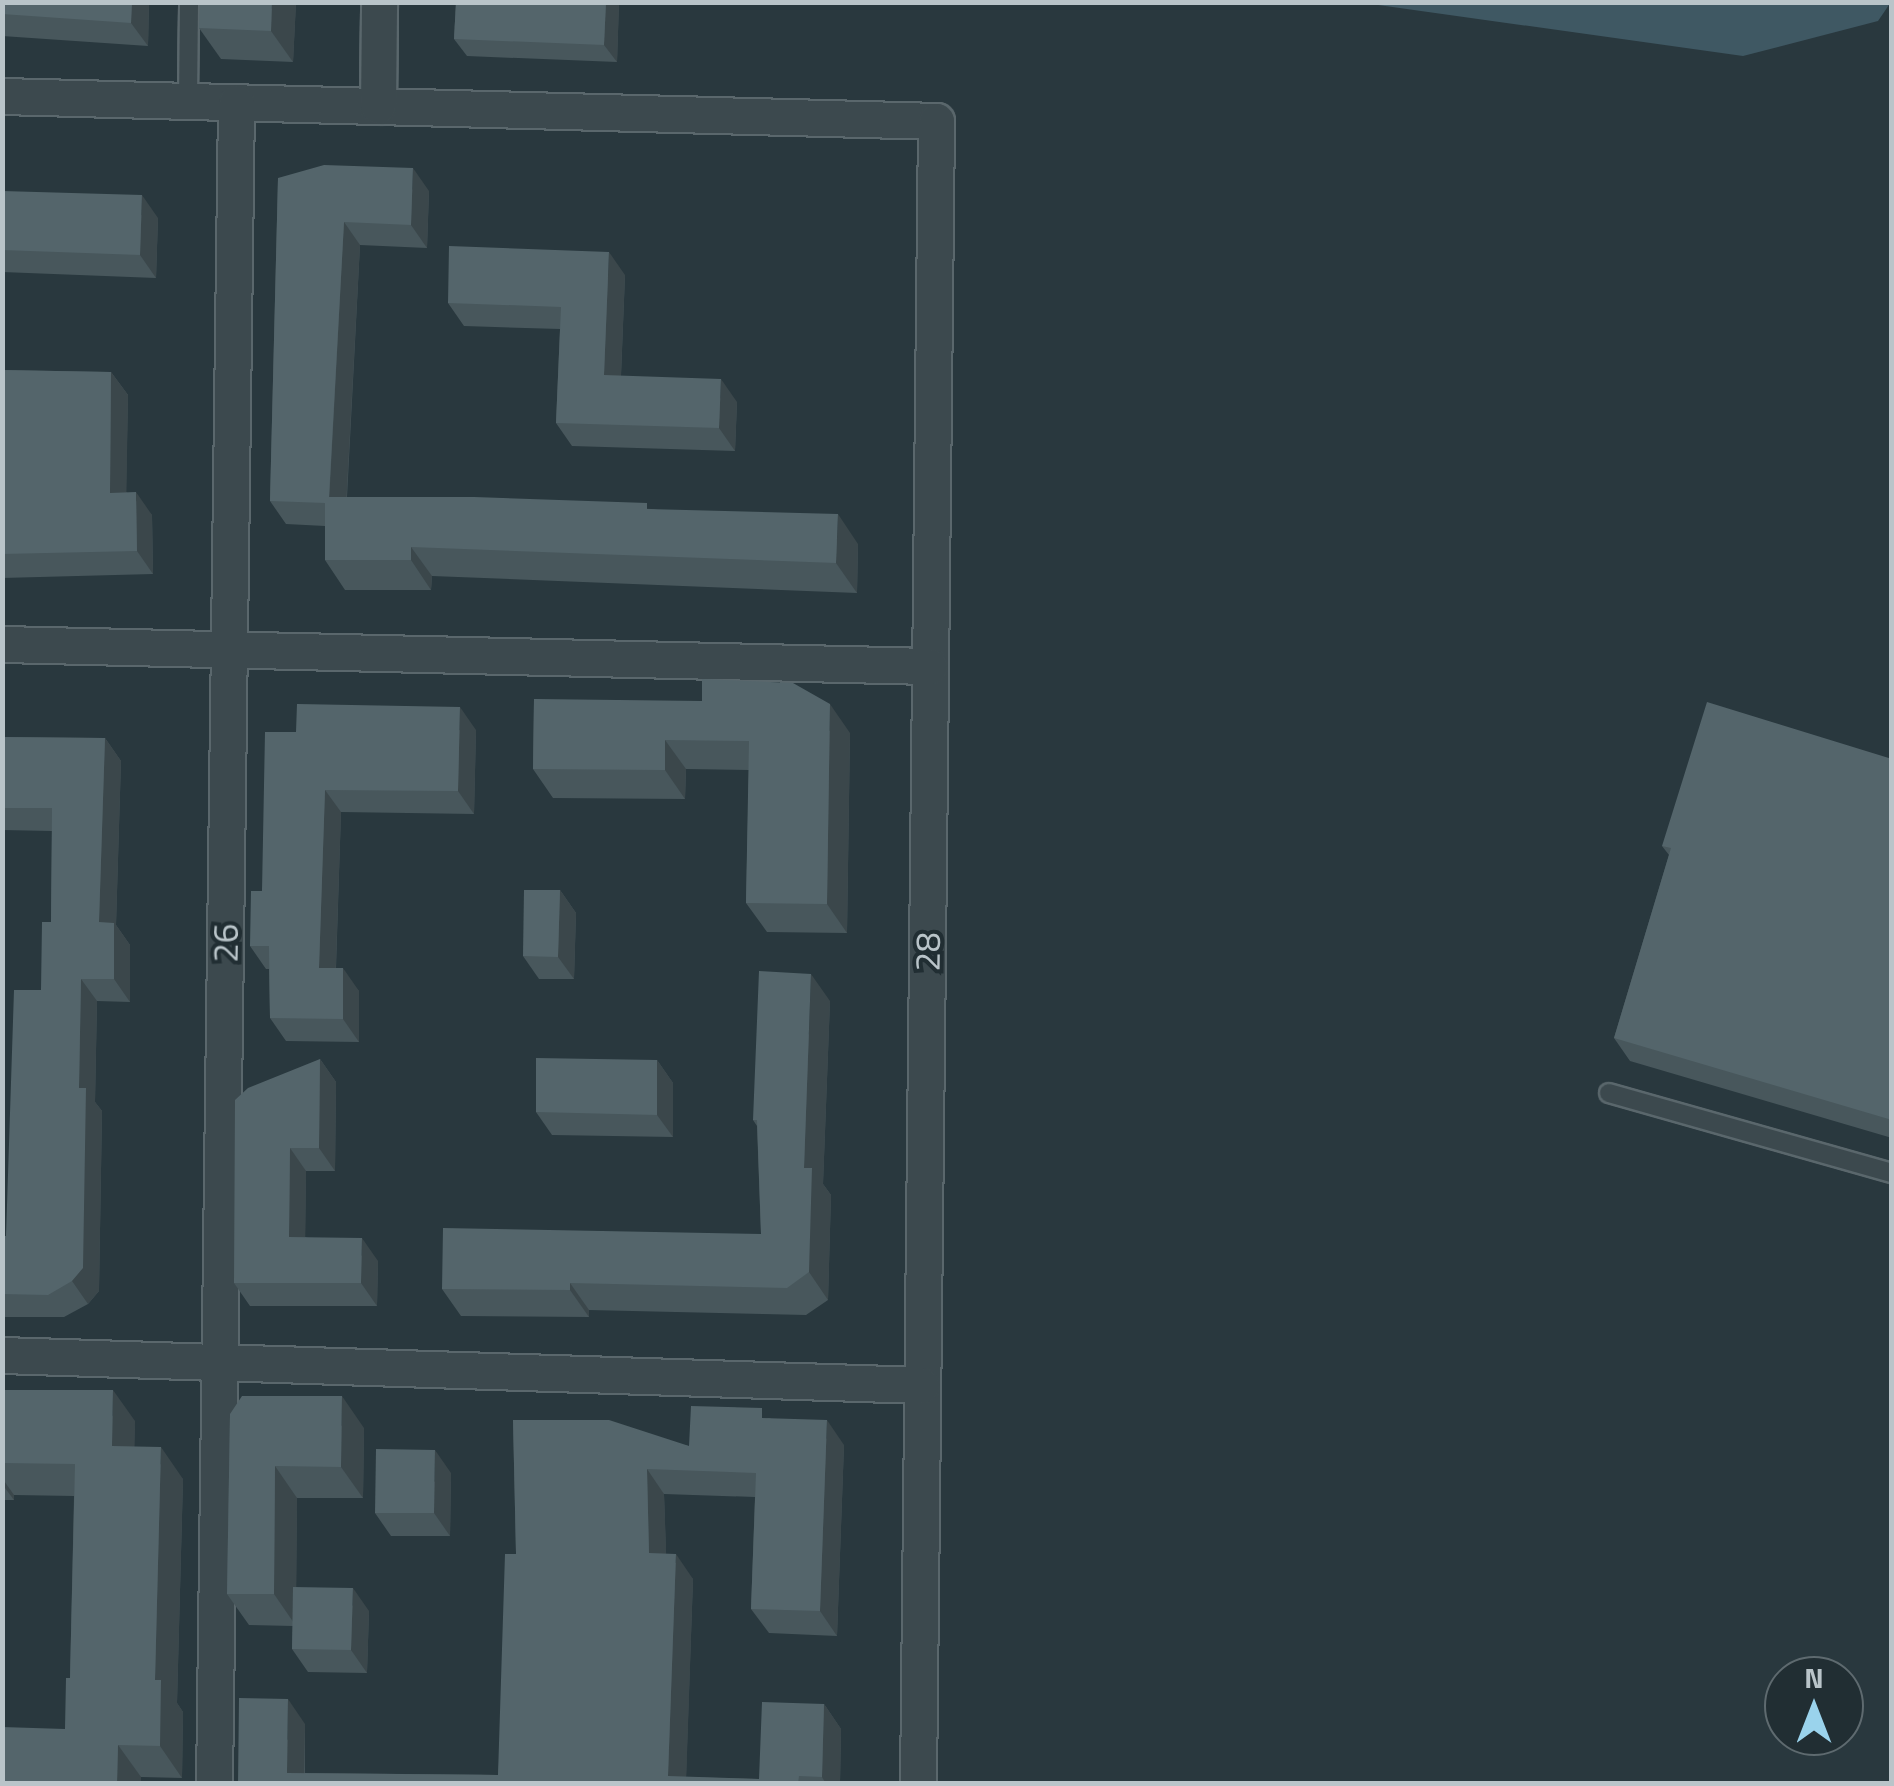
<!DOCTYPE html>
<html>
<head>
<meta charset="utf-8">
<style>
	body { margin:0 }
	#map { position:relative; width:1894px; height:1786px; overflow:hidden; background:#29383e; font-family:"Titillium Web",sans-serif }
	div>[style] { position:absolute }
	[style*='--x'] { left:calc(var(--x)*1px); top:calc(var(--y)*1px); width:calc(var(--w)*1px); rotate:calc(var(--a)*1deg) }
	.water>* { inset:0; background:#3f5863 }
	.roads { filter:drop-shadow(2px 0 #5a676c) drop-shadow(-2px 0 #5a676c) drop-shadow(0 2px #5a676c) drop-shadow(0 -2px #5a676c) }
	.lane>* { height:18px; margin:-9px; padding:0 9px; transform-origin:9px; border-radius:9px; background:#3c494e }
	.street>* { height:35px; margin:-17.5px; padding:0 17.5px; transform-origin:17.5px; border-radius:17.5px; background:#3c494e }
	.wall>* { inset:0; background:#48575c }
	.shaded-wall>* { inset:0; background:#3b474b }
	.building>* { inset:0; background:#54656b }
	span { translate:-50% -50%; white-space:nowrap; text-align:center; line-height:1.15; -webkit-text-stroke:8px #212e33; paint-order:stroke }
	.street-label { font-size:35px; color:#b9c4c9 }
	.frame { position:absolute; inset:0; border:5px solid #b9c4c9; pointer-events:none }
	.north { position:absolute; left:1764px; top:1656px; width:100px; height:100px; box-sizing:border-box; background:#212e33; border:2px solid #5e6a6f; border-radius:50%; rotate:0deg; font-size:28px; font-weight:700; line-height:40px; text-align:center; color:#b9c4c9 }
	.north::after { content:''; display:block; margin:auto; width:35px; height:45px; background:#9ad3ec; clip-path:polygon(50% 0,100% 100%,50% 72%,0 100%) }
</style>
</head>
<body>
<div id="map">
	<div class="water">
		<i style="clip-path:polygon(1891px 2px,1878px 21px,1743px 56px,1364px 3px)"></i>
	</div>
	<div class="roads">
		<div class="lane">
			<i style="--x:188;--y:101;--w:99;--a:-89.4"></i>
			<i style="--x:1609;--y:1093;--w:294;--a:15.8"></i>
		</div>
		<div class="street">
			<i style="--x:2;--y:96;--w:934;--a:1.53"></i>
			<i style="--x:936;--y:121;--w:1663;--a:90.62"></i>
			<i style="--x:378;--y:106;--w:104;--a:-89.4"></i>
			<i style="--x:2;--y:644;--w:928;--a:1.36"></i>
			<i style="--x:2;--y:1355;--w:920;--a:1.87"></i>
			<i style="--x:214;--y:1784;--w:1682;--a:-89.25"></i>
		</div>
	</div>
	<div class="wall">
		<i style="clip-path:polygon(2px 2px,149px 2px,148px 46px,2px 36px)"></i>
		<i style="clip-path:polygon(296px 2px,293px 62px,221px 59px,199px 28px)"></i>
		<i style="clip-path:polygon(456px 2px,619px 2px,617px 62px,467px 56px,454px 39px)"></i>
		<i style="clip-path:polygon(278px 178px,429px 191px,427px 248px,360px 245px,347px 497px,652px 509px,858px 544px,857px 593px,432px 576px,431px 590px,345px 590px,325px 560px,325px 526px,286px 524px,270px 501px)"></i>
		<i style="clip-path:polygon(2px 191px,158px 218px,156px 278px,2px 272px)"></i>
		<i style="clip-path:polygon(625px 275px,621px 376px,737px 402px,735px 451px,572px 446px,556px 423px,560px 329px,464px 326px,448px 303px)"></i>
		<i style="clip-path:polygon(2px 370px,111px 372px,128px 395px,126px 492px,152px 515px,153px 574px,2px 578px)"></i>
		<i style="clip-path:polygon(534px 699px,850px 733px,847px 933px,767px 932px,746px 903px,749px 770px,686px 769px,685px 799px,553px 798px,533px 769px)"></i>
		<i style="clip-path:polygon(476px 730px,474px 814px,341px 812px,336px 968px,359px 991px,359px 1042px,286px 1041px,270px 1018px,269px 969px,266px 969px,250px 946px,296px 732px)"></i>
		<i style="clip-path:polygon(2px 737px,105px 738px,121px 761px,116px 925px,130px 945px,130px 1002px,97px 1001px,95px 1102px,102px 1111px,99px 1291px,88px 1304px,64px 1317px,2px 1317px,2px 1236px,6px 1236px,51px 922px,52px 831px,2px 830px)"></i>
		<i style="clip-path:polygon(1892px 759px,1892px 1138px,1630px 1061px,1614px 1038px,1669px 855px,1662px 846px)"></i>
		<i style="clip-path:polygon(560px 890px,576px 913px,574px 979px,539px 979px,523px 956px)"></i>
		<i style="clip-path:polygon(830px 1001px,823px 1184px,831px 1195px,828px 1300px,806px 1315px,589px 1310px,589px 1317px,461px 1316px,442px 1289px,761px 1234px,757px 1126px,753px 1120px)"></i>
		<i style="clip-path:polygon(320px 1059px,336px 1082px,335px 1171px,306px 1171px,305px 1237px,378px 1261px,377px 1306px,250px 1306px,234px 1283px)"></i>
		<i style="clip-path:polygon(657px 1060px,673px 1083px,673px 1137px,552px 1135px,536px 1112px)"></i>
		<i style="clip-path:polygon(2px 1390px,135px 1421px,134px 1447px,183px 1479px,177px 1703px,183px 1712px,182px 1778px,141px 1777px,140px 1784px,2px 1784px,65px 1729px,70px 1678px,74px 1496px,14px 1495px,14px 1500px,2px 1500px)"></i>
		<i style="clip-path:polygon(230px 1414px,364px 1428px,363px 1498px,297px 1498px,296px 1587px,369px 1611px,367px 1673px,308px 1672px,292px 1649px,293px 1626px,249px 1625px,227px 1594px)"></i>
		<i style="clip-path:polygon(769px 1418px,844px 1445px,837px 1636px,769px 1633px,751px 1609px,755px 1497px,664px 1494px,666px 1554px,693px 1579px,686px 1777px,759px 1779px,824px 1704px,841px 1729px,840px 1784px,238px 1784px,305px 1724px,305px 1773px,498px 1775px,516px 1554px,513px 1420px,689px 1446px)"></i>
		<i style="clip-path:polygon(451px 1473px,450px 1536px,391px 1536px,375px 1513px)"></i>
	</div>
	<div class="shaded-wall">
		<i style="clip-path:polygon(132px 2px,149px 2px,148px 46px,131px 23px)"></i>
		<i style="clip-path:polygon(272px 2px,296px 2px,293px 62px,271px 31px)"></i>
		<i style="clip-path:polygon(606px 2px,619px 2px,617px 62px,604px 45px)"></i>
		<i style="clip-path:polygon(413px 168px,429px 191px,427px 248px,411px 225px)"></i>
		<i style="clip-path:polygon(142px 195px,158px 218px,156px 278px,140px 255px)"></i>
		<i style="clip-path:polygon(344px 222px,360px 245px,345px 526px,329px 503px)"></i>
		<i style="clip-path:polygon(609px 252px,625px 275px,620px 398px,604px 375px)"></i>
		<i style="clip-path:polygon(111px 372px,128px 395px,126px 516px,110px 493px)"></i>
		<i style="clip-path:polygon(721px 379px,737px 402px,735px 451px,719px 428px)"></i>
		<i style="clip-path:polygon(136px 492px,152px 515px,153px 574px,137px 551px)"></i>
		<i style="clip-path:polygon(838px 514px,858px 544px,857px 593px,836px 563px)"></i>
		<i style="clip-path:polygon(411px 547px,432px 576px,431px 590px,411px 560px)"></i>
		<i style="clip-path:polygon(830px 704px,850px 733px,847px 933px,827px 904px)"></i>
		<i style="clip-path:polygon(460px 707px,476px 730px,474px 814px,458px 791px)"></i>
		<i style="clip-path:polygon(105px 738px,121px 761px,116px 925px,130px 945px,130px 1002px,114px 979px,99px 922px)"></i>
		<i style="clip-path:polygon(665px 740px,686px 769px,685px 799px,665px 770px)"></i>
		<i style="clip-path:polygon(325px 790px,341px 812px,335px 991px,319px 968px)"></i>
		<i style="clip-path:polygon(560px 890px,576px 913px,574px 979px,558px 957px)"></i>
		<i style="clip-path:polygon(343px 968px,359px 991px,359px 1042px,343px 1019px)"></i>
		<i style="clip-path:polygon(811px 974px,830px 1001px,823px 1184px,831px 1195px,828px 1300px,809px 1272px,804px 1168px)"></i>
		<i style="clip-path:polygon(81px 979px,97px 1001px,95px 1102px,102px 1111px,99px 1291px,88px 1304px,72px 1281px,79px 1088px)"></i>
		<i style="clip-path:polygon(320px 1059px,336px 1082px,335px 1171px,319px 1148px)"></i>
		<i style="clip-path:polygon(657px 1060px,673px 1083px,673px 1137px,657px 1115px)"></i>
		<i style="clip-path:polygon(290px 1148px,306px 1171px,305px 1260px,289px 1237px)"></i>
		<i style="clip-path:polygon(362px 1238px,378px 1261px,377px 1306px,361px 1283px)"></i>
		<i style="clip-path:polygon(570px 1283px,589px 1310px,589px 1317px,570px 1290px)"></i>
		<i style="clip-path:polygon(113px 1390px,135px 1421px,134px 1478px,112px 1446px)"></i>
		<i style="clip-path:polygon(342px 1396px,364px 1428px,363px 1498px,341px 1467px)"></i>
		<i style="clip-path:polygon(827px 1420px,844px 1445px,837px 1636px,820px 1611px)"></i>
		<i style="clip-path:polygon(161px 1447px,183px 1479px,177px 1703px,183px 1712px,182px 1778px,160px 1746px,155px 1680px)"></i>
		<i style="clip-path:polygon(435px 1450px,451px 1473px,450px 1536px,434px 1513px)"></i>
		<i style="clip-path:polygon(275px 1466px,297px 1498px,296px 1626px,274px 1594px)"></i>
		<i style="clip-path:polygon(647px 1469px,664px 1494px,667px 1578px,649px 1553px)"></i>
		<i style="clip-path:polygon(2px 1478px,14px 1495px,14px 1500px,2px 1484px)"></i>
		<i style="clip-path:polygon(676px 1554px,693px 1579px,686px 1784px,668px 1776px)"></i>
		<i style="clip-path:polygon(353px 1588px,369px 1611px,367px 1673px,351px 1650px)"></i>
		<i style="clip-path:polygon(288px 1699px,305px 1724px,304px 1784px,287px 1773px)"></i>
		<i style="clip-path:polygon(824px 1704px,841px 1729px,840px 1784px,826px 1784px,822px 1777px)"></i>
		<i style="clip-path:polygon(118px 1745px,141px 1777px,140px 1784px,117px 1784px)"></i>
	</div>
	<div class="building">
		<i style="clip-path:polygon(2px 2px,132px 2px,131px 23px,2px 14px)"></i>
		<i style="clip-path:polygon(200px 2px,272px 2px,271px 31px,199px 28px)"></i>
		<i style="clip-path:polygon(456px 2px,606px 2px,604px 45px,454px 39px)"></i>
		<i style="clip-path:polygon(324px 165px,413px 168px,411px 225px,344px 222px,329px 497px,325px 497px,325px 503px,270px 501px,278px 178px)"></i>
		<i style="clip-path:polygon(2px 191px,142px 195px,140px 255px,2px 250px)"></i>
		<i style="clip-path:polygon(449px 246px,609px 252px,604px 375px,721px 379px,719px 428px,556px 423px,561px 307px,448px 303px)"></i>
		<i style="clip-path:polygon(2px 370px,111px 372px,110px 493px,136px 492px,137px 551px,2px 554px)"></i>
		<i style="clip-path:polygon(325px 497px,474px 497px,647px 503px,647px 509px,838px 514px,836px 563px,411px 547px,411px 560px,325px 560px)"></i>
		<i style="clip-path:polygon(702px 679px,793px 683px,830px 704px,827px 904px,746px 903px,749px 741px,665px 740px,665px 770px,533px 769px,534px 699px,702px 701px)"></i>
		<i style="clip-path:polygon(1707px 702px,1892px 759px,1892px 1120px,1614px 1038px,1671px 848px,1662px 846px)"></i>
		<i style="clip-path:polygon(297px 704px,460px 707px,458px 791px,325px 790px,319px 968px,343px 968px,343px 1019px,270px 1018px,269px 946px,250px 946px,251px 891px,262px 891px,265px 732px,296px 732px)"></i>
		<i style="clip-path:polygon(2px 737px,105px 738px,99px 922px,114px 923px,114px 979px,81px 979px,79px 1088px,86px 1088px,83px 1268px,72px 1281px,48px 1295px,2px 1294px,2px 1236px,6px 1236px,14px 990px,41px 990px,42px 922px,51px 922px,52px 808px,2px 808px)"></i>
		<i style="clip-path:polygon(524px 890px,560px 890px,558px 957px,523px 956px)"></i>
		<i style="clip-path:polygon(759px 971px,811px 974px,804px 1168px,812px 1168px,809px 1272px,787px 1288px,570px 1283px,570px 1290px,442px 1289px,443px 1228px,761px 1234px,757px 1120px,753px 1120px)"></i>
		<i style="clip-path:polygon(536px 1058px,657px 1060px,657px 1115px,536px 1112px)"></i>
		<i style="clip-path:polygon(320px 1059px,319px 1148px,290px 1148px,289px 1237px,362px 1238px,361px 1283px,234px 1283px,235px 1100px,248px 1088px)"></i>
		<i style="clip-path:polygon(2px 1390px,113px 1390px,112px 1446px,161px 1447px,155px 1680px,161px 1680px,160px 1746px,118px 1745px,117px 1784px,2px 1784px,2px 1727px,65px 1729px,66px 1678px,70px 1678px,75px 1464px,2px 1463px)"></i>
		<i style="clip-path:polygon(242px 1396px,342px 1396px,341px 1467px,275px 1466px,274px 1594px,227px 1594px,230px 1414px)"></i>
		<i style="clip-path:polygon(691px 1406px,762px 1408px,762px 1418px,827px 1420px,820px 1611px,751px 1609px,756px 1473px,647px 1469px,649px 1553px,676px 1554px,668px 1776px,759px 1779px,762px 1702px,824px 1704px,822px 1777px,799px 1776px,798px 1784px,238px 1784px,239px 1698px,288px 1699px,287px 1773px,498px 1775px,505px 1554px,516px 1554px,513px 1420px,609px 1420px,689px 1446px)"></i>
		<i style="clip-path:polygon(376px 1449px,435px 1450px,434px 1513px,375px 1513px)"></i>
		<i style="clip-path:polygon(293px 1587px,353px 1588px,351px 1650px,292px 1649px)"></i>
	</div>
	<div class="street-label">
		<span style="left:225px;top:943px;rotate:-89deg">26</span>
		<span style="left:927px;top:952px;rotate:-89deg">28</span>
	</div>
	<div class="frame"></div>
	<div class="north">N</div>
</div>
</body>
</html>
